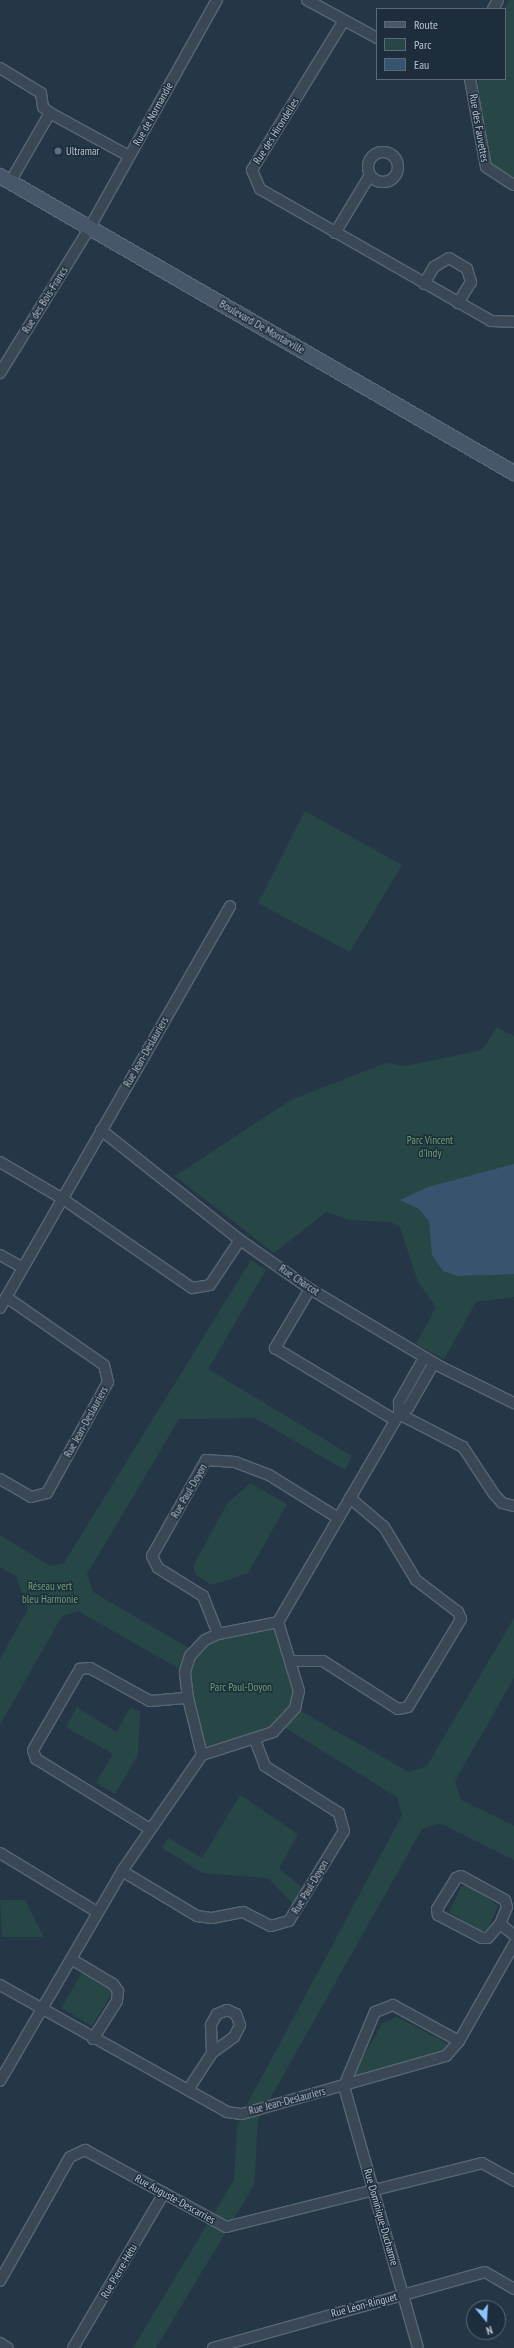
<!DOCTYPE html>
<html>
<head>
<meta charset="utf-8">
<style>
	body { margin:0 }
	#map { position:relative; width:514px; height:2348px; overflow:hidden; background:#253747; font-family:"PT Sans Narrow",sans-serif }
	div>[style] { position:absolute }
	[style*='--x'] { left:calc(var(--x)*1px); top:calc(var(--y)*1px); width:calc(var(--w)*1px); rotate:calc(var(--a)*1deg) }
	.green>* { inset:0; background:#274747 }
	.water>* { inset:0; background:#37546f }
	.roads { filter:drop-shadow(1px 0 #586673) drop-shadow(-1px 0 #586673) drop-shadow(0 1px #586673) drop-shadow(0 -1px #586673) }
	.street>* { height:10px; margin:-5px; padding:0 5px; transform-origin:5px; border-radius:5px; background:#3a4856 }
	.street>.ring { margin:-5px; padding:0; box-sizing:content-box; background:none; border:10px solid #3a4856; border-radius:50% }
	.secondary>* { height:14px; margin:-7px; padding:0 7px; transform-origin:7px; border-radius:7px; background:#475769 }
	.dots>* { width:11px; height:11px; translate:-50% -50%; box-sizing:border-box; border:2px solid #1e2d3b; border-radius:50% }
	span { translate:-50% -50%; white-space:nowrap; text-align:center; line-height:1.15; -webkit-text-stroke:3px #1e2d3b; paint-order:stroke }
	.street-label { font-size:11px; color:#b8c3cf }
	.poi-label { font-size:11px; color:#b8c3cf }
	.left { translate:0 -50%; text-align:left }
	.park-label { font-size:11px; color:#6ca273 }
	.legend { position:absolute; left:376px; top:8px; width:130px; height:72px; box-sizing:border-box; background:#1e2d3b; border:1px solid #5c6976; margin:0; padding:5px 7px; list-style:none; font-size:12px; color:#b8c3cf }
	.legend li { display:flex; align-items:center; gap:8px; height:20px }
	.legend b { width:20px; border:1px solid #5c6976 }
	.north { position:absolute; left:466px; top:2300px; width:40px; height:40px; box-sizing:border-box; background:#1e2d3b; border:1px solid #5c6976; border-radius:50%; rotate:162deg; font-size:11px; font-weight:700; line-height:16px; text-align:center; color:#b8c3cf }
	.north::after { content:''; display:block; margin:auto; width:14px; height:18px; background:#8cc4ff; clip-path:polygon(50% 0,100% 100%,50% 72%,0 100%) }
</style>
</head>
<body>
<div id="map">
	<div class="green">
		<i style="clip-path:polygon(510px 0,514px 0,514px 177px,492px 164px,477px 86px,479px 79px,505px 79px,504px 9px)"></i>
		<i style="clip-path:polygon(305px 811px,402px 865px,350px 952px,258px 903px)"></i>
		<i style="clip-path:polygon(497px 1027px,514px 1036px,514px 1297px,476px 1302px,444px 1359px,416px 1344px,436px 1307px,418px 1282px,400px 1227px,391px 1222px,349px 1220px,326px 1212px,274px 1253px,175px 1176px,291px 1100px,386px 1063px,406px 1066px,482px 1050px)"></i>
		<i style="clip-path:polygon(251px 1260px,266px 1270px,208px 1369px,352px 1456px,345px 1470px,255px 1418px,179px 1419px,87px 1574px,93px 1592px,194px 1651px,205px 1640px,278px 1622px,299px 1691px,295px 1708px,409px 1772px,427px 1766px,514px 1618px,514px 1678px,455px 1781px,461px 1800px,514px 1826px,514px 1860px,440px 1823px,422px 1829px,258px 2120px,254px 2185px,156px 2348px,133px 2348px,234px 2180px,237px 2126px,242px 2114px,402px 1815px,397px 1797px,281px 1725px,202px 1755px,185px 1672px,78px 1611px,62px 1616px,0 1725px,0 1659px,28px 1609px,16px 1576px,0 1567px,0 1535px,50px 1566px,64px 1563px)"></i>
		<i style="clip-path:polygon(250px 1483px,287px 1504px,248px 1573px,212px 1585px,196px 1575px,193px 1566px,227px 1504px)"></i>
		<i style="clip-path:polygon(77px 1707px,116px 1732px,131px 1707px,140px 1712px,138px 1754px,115px 1794px,96px 1783px,113px 1754px,66px 1727px)"></i>
		<i style="clip-path:polygon(240px 1795px,298px 1834px,279px 1868px,303px 1889px,295px 1906px,268px 1878px,203px 1873px,162px 1848px,168px 1838px,202px 1858px)"></i>
		<i style="clip-path:polygon(469px 1885px,498px 1906px,488px 1929px,481px 1932px,449px 1912px,461px 1887px)"></i>
		<i style="clip-path:polygon(0 1900px,25px 1900px,44px 1937px,2px 1937px)"></i>
		<i style="clip-path:polygon(83px 1971px,114px 1989px,92px 2026px,61px 2008px)"></i>
		<i style="clip-path:polygon(397px 2017px,449px 2044px,443px 2051px,352px 2076px,383px 2023px)"></i>
	</div>
	<div class="water">
		<i style="clip-path:polygon(514px 1164px,514px 1274px,458px 1276px,443px 1271px,432px 1255px,429px 1221px,419px 1209px,400px 1200px,428px 1187px)"></i>
	</div>
	<div class="roads">
		<div class="street">
			<i style="--x:307;--y:0;--w:80;--a:28.5"></i>
			<i style="--x:493;--y:9;--w:10;--a:-61"></i>
			<i style="--x:343;--y:22;--w:174;--a:121.6"></i>
			<i style="--x:252;--y:170;--w:21;--a:67"></i>
			<i style="--x:260;--y:189;--w:266;--a:29.7"></i>
			<i style="--x:491;--y:321;--w:23;--a:2"></i>
			<i style="--x:0;--y:68;--w:48;--a:31.4"></i>
			<i style="--x:41;--y:93;--w:14;--a:82"></i>
			<i style="--x:43;--y:107;--w:9;--a:41"></i>
			<i style="--x:470;--y:79;--w:89;--a:79.7"></i>
			<i style="--x:486;--y:167;--w:33;--a:33"></i>
			<i class="ring" style="left:368px;top:152px;width:20px;height:20px"></i>
			<i style="--x:10;--y:182;--w:80;--a:-59.9"></i>
			<i style="--x:50;--y:113;--w:90;--a:28.6"></i>
			<i style="--x:335;--y:233;--w:68;--a:-58.9"></i>
			<i style="--x:424;--y:284;--w:20;--a:-60"></i>
			<i style="--x:434;--y:267;--w:17;--a:-31"></i>
			<i style="--x:449;--y:258;--w:21;--a:31"></i>
			<i style="--x:467;--y:269;--w:14;--a:73"></i>
			<i style="--x:471;--y:282;--w:25;--a:122"></i>
			<i style="--x:0;--y:373;--w:172;--a:-58.3"></i>
			<i style="--x:90;--y:227;--w:260;--a:-60.8"></i>
			<i style="--x:101;--y:1130;--w:177;--a:38.4"></i>
			<i style="--x:240;--y:1240;--w:85;--a:35"></i>
			<i style="--x:310;--y:1289;--w:150;--a:30.8"></i>
			<i style="--x:439;--y:1366;--w:84;--a:26.3"></i>
			<i style="--x:0;--y:1162;--w:73;--a:30.4"></i>
			<i style="--x:63;--y:1199;--w:157;--a:34.6"></i>
			<i style="--x:192;--y:1288;--w:18;--a:-9"></i>
			<i style="--x:210;--y:1285;--w:54;--a:-56.3"></i>
			<i style="--x:0;--y:1255;--w:26;--a:29"></i>
			<i style="--x:310;--y:1289;--w:69;--a:120.7"></i>
			<i style="--x:275;--y:1348;--w:140;--a:31"></i>
			<i style="--x:0;--y:1308;--w:463;--a:-60.2"></i>
			<i style="--x:399;--y:1414;--w:72;--a:27.3"></i>
			<i style="--x:463;--y:1447;--w:56;--a:56.6"></i>
			<i style="--x:494;--y:1494;--w:12;--a:48"></i>
			<i style="--x:502;--y:1503;--w:12;--a:14"></i>
			<i style="--x:399;--y:1414;--w:11;--a:-34"></i>
			<i style="--x:408;--y:1408;--w:52;--a:-60"></i>
			<i style="--x:0;--y:1479;--w:36;--a:30"></i>
			<i style="--x:31;--y:1497;--w:16;--a:-14"></i>
			<i style="--x:47;--y:1493;--w:127;--a:-61.2"></i>
			<i style="--x:108;--y:1382;--w:17;--a:-103"></i>
			<i style="--x:104;--y:1365;--w:119;--a:-145.2"></i>
			<i style="--x:218;--y:1634;--w:41;--a:-111.5"></i>
			<i style="--x:203;--y:1596;--w:53;--a:-148.1"></i>
			<i style="--x:158;--y:1568;--w:13;--a:-117"></i>
			<i style="--x:152;--y:1556;--w:110;--a:-60.6"></i>
			<i style="--x:206;--y:1460;--w:29;--a:4"></i>
			<i style="--x:235;--y:1462;--w:36;--a:21"></i>
			<i style="--x:269;--y:1475;--w:81;--a:31.9"></i>
			<i style="--x:290;--y:1661;--w:33;--a:0"></i>
			<i style="--x:323;--y:1661;--w:89;--a:32.6"></i>
			<i style="--x:398;--y:1709;--w:10;--a:-11"></i>
			<i style="--x:408;--y:1707;--w:103;--a:-58.9"></i>
			<i style="--x:461;--y:1619;--w:8;--a:-113"></i>
			<i style="--x:458;--y:1612;--w:53;--a:-142.7"></i>
			<i style="--x:416;--y:1580;--w:62;--a:-121.1"></i>
			<i style="--x:384;--y:1527;--w:45;--a:-139.5"></i>
			<i style="--x:202;--y:1755;--w:59;--a:-103.8"></i>
			<i style="--x:188;--y:1698;--w:26;--a:-97"></i>
			<i style="--x:185;--y:1672;--w:17;--a:-73"></i>
			<i style="--x:190;--y:1656;--w:22;--a:-47"></i>
			<i style="--x:205;--y:1640;--w:14;--a:-25"></i>
			<i style="--x:218;--y:1634;--w:61;--a:-11.3"></i>
			<i style="--x:150;--y:1829;--w:134;--a:-148.4"></i>
			<i style="--x:36;--y:1759;--w:9;--a:-108"></i>
			<i style="--x:33;--y:1750;--w:94;--a:-59.9"></i>
			<i style="--x:80;--y:1669;--w:10;--a:-6"></i>
			<i style="--x:90;--y:1668;--w:68;--a:28.8"></i>
			<i style="--x:150;--y:1701;--w:38;--a:-5"></i>
			<i style="--x:0;--y:1853;--w:114;--a:31.3"></i>
			<i style="--x:122;--y:1871;--w:87;--a:31"></i>
			<i style="--x:197;--y:1916;--w:15;--a:8"></i>
			<i style="--x:212;--y:1918;--w:32;--a:-11"></i>
			<i style="--x:243;--y:1912;--w:31;--a:27"></i>
			<i style="--x:271;--y:1926;--w:19;--a:-16"></i>
			<i style="--x:289;--y:1921;--w:105;--a:-58.6"></i>
			<i style="--x:344;--y:1831;--w:19;--a:-106"></i>
			<i style="--x:339;--y:1813;--w:88;--a:-147.6"></i>
			<i style="--x:265;--y:1766;--w:28;--a:-111"></i>
			<i style="--x:461;--y:1876;--w:50;--a:28.6"></i>
			<i style="--x:505;--y:1900;--w:7;--a:74"></i>
			<i style="--x:507;--y:1907;--w:18;--a:112"></i>
			<i style="--x:500;--y:1924;--w:18;--a:131"></i>
			<i style="--x:488;--y:1938;--w:6;--a:180"></i>
			<i style="--x:482;--y:1938;--w:50;--a:-152.4"></i>
			<i style="--x:438;--y:1915;--w:6;--a:-99"></i>
			<i style="--x:437;--y:1909;--w:36;--a:-58"></i>
			<i style="--x:456;--y:1878;--w:5;--a:-22"></i>
			<i style="--x:500;--y:1924;--w:18;--a:38"></i>
			<i style="--x:71;--y:1959;--w:49;--a:30.8"></i>
			<i style="--x:113;--y:1984;--w:9;--a:54"></i>
			<i style="--x:118;--y:1991;--w:10;--a:96"></i>
			<i style="--x:117;--y:2001;--w:45;--a:122.3"></i>
			<i style="--x:0;--y:1985;--w:260;--a:29.2"></i>
			<i style="--x:227;--y:2112;--w:15;--a:8"></i>
			<i style="--x:242;--y:2114;--w:212;--a:-15.9"></i>
			<i style="--x:446;--y:2056;--w:20;--a:-49"></i>
			<i style="--x:459;--y:2041;--w:112;--a:-60.4"></i>
			<i style="--x:0;--y:2081;--w:243;--a:-59.8"></i>
			<i style="--x:122;--y:1871;--w:141;--a:-55.4"></i>
			<i style="--x:202;--y:1755;--w:75;--a:-17.9"></i>
			<i style="--x:273;--y:1732;--w:33;--a:-47"></i>
			<i style="--x:295;--y:1708;--w:17;--a:-77"></i>
			<i style="--x:299;--y:1691;--w:72;--a:-106.9"></i>
			<i style="--x:278;--y:1622;--w:241;--a:-59.8"></i>
			<i style="--x:399;--y:1414;--w:12;--a:-90"></i>
			<i style="--x:399;--y:1402;--w:51;--a:-60.4"></i>
			<i style="--x:188;--y:2090;--w:44;--a:-57"></i>
			<i style="--x:212;--y:2053;--w:27;--a:-36"></i>
			<i style="--x:234;--y:2037;--w:13;--a:-63"></i>
			<i style="--x:240;--y:2025;--w:12;--a:-110"></i>
			<i style="--x:236;--y:2014;--w:10;--a:-156"></i>
			<i style="--x:227;--y:2010;--w:11;--a:158"></i>
			<i style="--x:217;--y:2014;--w:13;--a:119"></i>
			<i style="--x:211;--y:2025;--w:28;--a:88"></i>
			<i style="--x:0;--y:2281;--w:142;--a:-60.6"></i>
			<i style="--x:70;--y:2157;--w:17;--a:-25"></i>
			<i style="--x:85;--y:2150;--w:161;--a:28.6"></i>
			<i style="--x:226;--y:2227;--w:264;--a:-14"></i>
			<i style="--x:482;--y:2163;--w:37;--a:29"></i>
			<i style="--x:0;--y:2343;--w:9;--a:32"></i>
			<i style="--x:73;--y:2348;--w:180;--a:-59.6"></i>
			<i style="--x:213;--y:2348;--w:282;--a:-15.6"></i>
			<i style="--x:485;--y:2272;--w:34;--a:30"></i>
			<i style="--x:418;--y:2348;--w:272;--a:-105.8"></i>
			<i style="--x:344;--y:2086;--w:80;--a:-67.3"></i>
			<i style="--x:375;--y:2012;--w:19;--a:-21"></i>
			<i style="--x:393;--y:2005;--w:75;--a:28.6"></i>
		</div>
		<div class="secondary">
			<i style="--x:0;--y:176;--w:594;--a:30.02"></i>
		</div>
	</div>
	<div class="dots">
		<i style="left:58px;top:151px;background:#5c6f8a"></i>
	</div>
	<div class="street-label">
		<span style="left:153px;top:114px;rotate:-61deg">Rue de Normandie</span>
		<span style="left:479px;top:128px;rotate:80deg">Rue des Fauvettes</span>
		<span style="left:276px;top:131px;rotate:-58deg">Rue des Hirondelles</span>
		<span style="left:45px;top:300px;rotate:-58deg">Rue des Bois-Francs</span>
		<span style="left:262px;top:327px;rotate:30deg">Boulevard De Montarville</span>
		<span style="left:146px;top:1052px;rotate:-60deg">Rue Jean-Deslauriers</span>
		<span style="left:299px;top:1280px;rotate:34deg">Rue Charcot</span>
		<span style="left:86px;top:1422px;rotate:-61deg">Rue Jean-Deslauriers</span>
		<span style="left:189px;top:1491px;rotate:-60deg">Rue Paul-Doyon</span>
		<span style="left:310px;top:1887px;rotate:-59deg">Rue Paul-Doyon</span>
		<span style="left:287px;top:2101px;rotate:-15deg">Rue Jean-Deslauriers</span>
		<span style="left:175px;top:2199px;rotate:29deg">Rue Auguste-Descarries</span>
		<span style="left:381px;top:2217px;rotate:74deg">Rue Dominique-Ducharme</span>
		<span style="left:119px;top:2271px;rotate:-60deg">Rue Pierre-Hétu</span>
		<span style="left:364px;top:2305px;rotate:-15deg">Rue Léon-Ringuet</span>
	</div>
	<div class="poi-label">
		<span class="left" style="left:66px;top:151px">Ultramar</span>
	</div>
	<div class="park-label">
		<span style="left:430px;top:1147px">Parc Vincent<br>d'Indy</span>
		<span style="left:50px;top:1593px">Réseau vert<br>bleu Harmonie</span>
		<span style="left:241px;top:1687px">Parc Paul-Doyon</span>
	</div>
	<ul class="legend">
	<li><b style="height:5px;background:#475769"></b>Route</li>
	<li><b style="height:11px;background:#274747"></b>Parc</li>
	<li><b style="height:11px;background:#37546f"></b>Eau</li>
	</ul>
	<div class="north">N</div>
</div>
</body>
</html>
